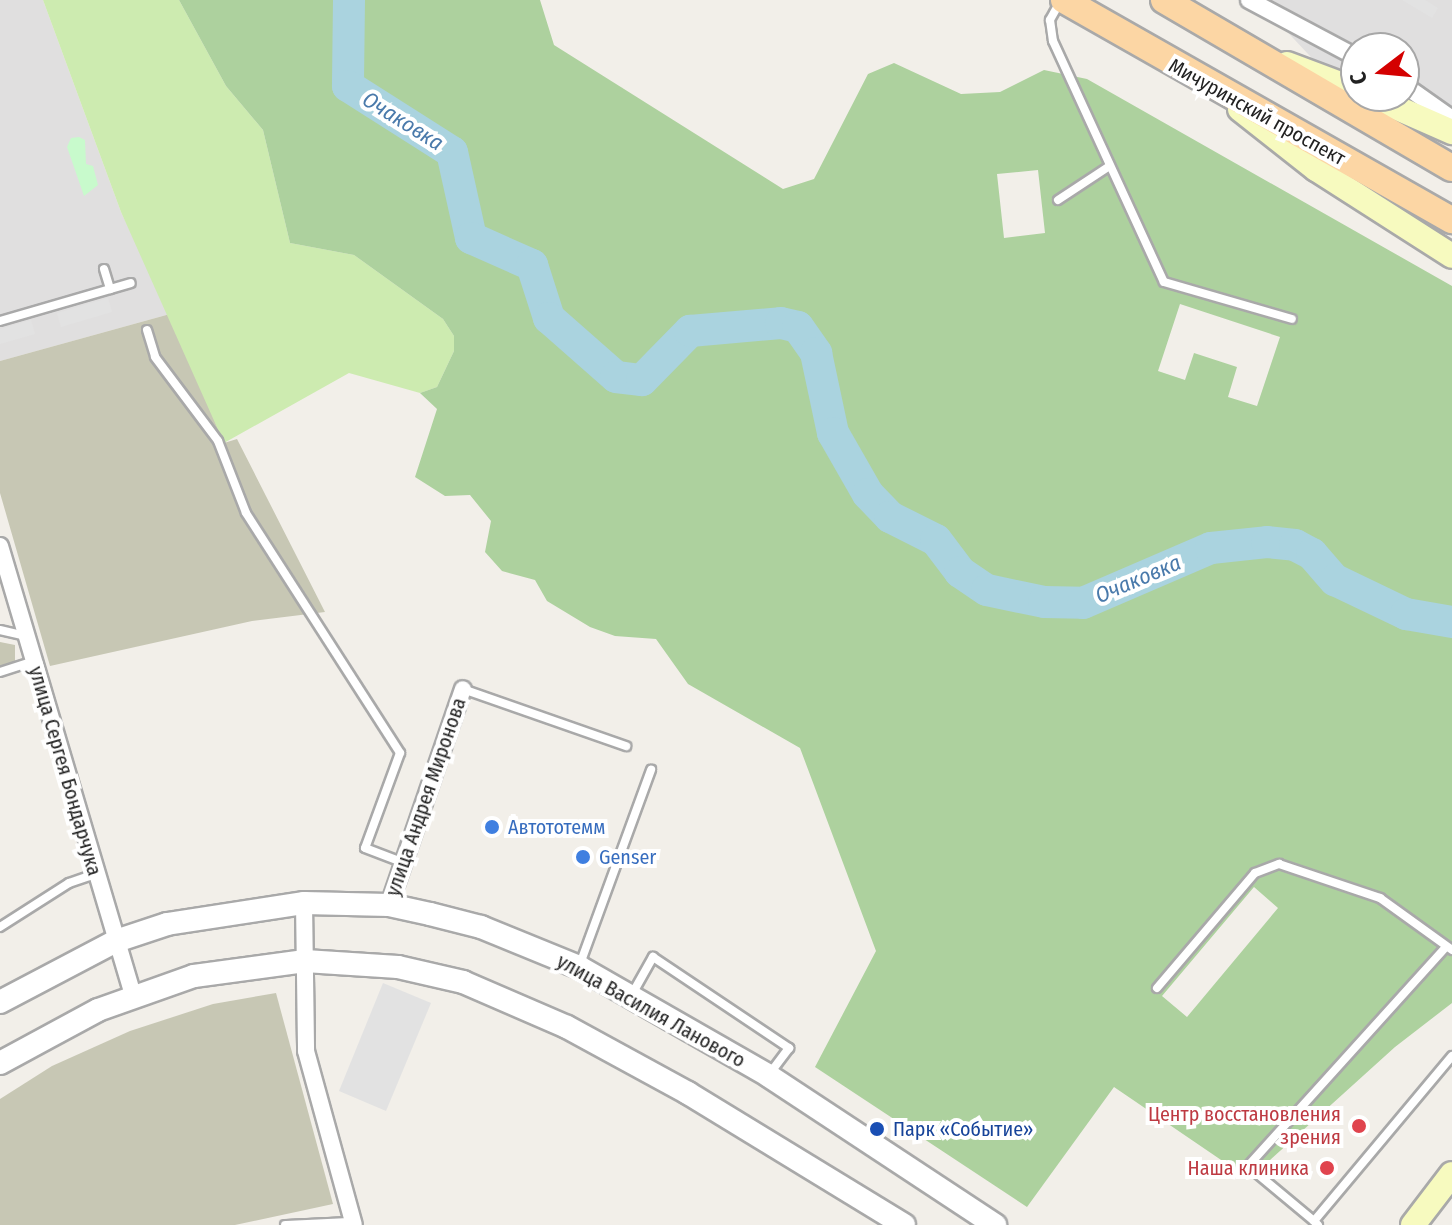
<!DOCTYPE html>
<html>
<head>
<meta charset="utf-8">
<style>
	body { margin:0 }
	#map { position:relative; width:1452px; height:1225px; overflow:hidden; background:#f2efe9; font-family:"Fira Sans Condensed",sans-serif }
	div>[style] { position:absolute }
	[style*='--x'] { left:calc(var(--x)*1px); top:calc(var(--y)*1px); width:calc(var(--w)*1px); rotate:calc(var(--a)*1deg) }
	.residential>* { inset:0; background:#e0dfdf }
	.construction>* { inset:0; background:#c7c7b4 }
	.grass>* { inset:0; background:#cdebb0 }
	.forest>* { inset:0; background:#add19e }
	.park>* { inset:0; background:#c8facc }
	.parking>* { inset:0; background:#e2e2e2 }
	.river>* { height:32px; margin:-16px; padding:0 16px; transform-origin:16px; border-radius:16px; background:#aad3df }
	.roads { filter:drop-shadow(2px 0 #a9a9a9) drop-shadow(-2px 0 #a9a9a9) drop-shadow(0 2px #a9a9a9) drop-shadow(0 -2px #a9a9a9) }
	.service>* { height:8px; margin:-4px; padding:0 4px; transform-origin:4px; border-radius:4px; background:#fff }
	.minor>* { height:16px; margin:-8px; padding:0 8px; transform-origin:8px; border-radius:8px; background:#fff }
	.tertiary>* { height:22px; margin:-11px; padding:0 11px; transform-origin:11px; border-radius:11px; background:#fff }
	.secondary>* { height:24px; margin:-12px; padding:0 12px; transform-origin:12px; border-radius:12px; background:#f7fabf }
	.primary>* { height:26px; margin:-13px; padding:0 13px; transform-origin:13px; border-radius:13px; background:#fcd6a4 }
	.dots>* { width:22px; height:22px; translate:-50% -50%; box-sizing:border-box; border:4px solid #fff; border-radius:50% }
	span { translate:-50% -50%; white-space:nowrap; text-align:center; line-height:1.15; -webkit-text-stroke:8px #fff; paint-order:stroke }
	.street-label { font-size:20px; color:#222 }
	.shop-label { font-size:20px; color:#366cbe }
	.left { translate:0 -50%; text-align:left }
	.health-label { font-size:20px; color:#be3a42 }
	.right { translate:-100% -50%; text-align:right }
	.transit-label { font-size:20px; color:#164399 }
	.water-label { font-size:22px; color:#4a7aab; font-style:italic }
	.north { position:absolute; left:1340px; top:32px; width:80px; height:80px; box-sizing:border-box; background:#fff; border:2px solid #a7a7a7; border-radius:50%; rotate:254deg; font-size:22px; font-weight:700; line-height:32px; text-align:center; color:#222 }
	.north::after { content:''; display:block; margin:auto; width:28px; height:36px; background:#d40000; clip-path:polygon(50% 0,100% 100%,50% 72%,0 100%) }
</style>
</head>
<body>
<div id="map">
	<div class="residential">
		<i style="clip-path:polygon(0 0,43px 0,121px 212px,170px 314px,0 361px)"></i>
		<i style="clip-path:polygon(1263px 0,1452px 0,1452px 142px,1357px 96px,1404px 96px,1404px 48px,1356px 48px,1356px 95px,1339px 87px,1261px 4px)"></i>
	</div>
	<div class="construction">
		<i style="clip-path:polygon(170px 314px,224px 443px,237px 439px,325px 612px,252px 621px,50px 666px,0 493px,0 361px)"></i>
		<i style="clip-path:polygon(0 642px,15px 645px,15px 664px,0 669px)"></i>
		<i style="clip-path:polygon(276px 993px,333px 1204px,235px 1225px,0 1225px,0 1099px,52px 1066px,130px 1031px,213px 1004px)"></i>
	</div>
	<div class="grass">
		<i style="clip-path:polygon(43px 0,179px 0,226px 86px,263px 130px,290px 243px,354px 255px,443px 319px,454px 336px,454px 351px,437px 387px,420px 393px,349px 373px,224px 443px,121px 212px)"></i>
	</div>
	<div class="forest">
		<i style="clip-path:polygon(evenodd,179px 0,540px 0,554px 45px,783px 189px,814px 179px,868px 74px,894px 63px,961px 94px,1000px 92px,1044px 70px,1087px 79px,1452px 286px,1452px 1003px,1395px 1047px,1249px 1179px,1114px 1087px,1027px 1207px,815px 1067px,876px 951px,800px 748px,688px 684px,656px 639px,615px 636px,590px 627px,547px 601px,535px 580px,502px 571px,485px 552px,491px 521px,470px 495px,445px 496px,415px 477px,437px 409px,420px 393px,437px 387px,454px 351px,454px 336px,443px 319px,354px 255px,290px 243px,263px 130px,226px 86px,179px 0,1038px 170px,1045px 233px,1004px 238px,997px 174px,1038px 170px,179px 0,1180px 304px,1280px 337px,1257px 406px,1228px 397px,1237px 367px,1194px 353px,1185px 380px,1158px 371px,1180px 304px,179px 0,1254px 887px,1278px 908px,1187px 1017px,1162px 996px,1254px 887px)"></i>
	</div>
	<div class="park">
		<i style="clip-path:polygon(79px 137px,85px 140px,86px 164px,93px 166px,98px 185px,84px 196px,67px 147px,71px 138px)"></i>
	</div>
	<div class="parking">
		<i style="clip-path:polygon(1402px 0,1425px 0,1438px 8px,1432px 18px)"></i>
		<i style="clip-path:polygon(108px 298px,112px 312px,61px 327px,57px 313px)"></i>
		<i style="clip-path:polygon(31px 320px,35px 334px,0 344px,0 329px)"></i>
		<i style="clip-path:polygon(383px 983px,431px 1003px,386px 1111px,339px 1091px)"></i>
	</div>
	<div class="river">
		<i style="--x:349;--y:0;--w:86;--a:90.7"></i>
		<i style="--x:348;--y:86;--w:123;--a:32.4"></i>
		<i style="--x:452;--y:152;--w:88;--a:77.5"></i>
		<i style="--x:471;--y:238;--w:67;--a:23.9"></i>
		<i style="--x:532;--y:265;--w:56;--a:72.2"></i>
		<i style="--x:549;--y:318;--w:89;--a:41.4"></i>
		<i style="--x:616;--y:377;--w:26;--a:7"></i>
		<i style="--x:642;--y:380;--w:69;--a:-45.6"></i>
		<i style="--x:690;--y:331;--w:91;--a:-5"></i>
		<i style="--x:781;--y:323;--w:17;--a:13"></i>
		<i style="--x:798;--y:327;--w:32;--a:55"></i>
		<i style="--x:816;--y:353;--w:82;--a:78"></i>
		<i style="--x:833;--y:433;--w:70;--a:60.2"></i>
		<i style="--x:868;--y:494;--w:32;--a:46"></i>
		<i style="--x:890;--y:517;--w:51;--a:26.6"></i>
		<i style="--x:936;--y:540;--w:40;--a:53"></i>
		<i style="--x:960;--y:572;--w:32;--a:34"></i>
		<i style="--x:987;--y:590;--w:58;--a:11.9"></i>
		<i style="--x:1044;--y:602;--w:39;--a:1"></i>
		<i style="--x:1083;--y:603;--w:139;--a:-23.3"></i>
		<i style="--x:1211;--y:548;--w:56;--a:-6.1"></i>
		<i style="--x:1267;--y:542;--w:28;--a:6"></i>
		<i style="--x:1295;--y:545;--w:19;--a:28"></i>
		<i style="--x:1312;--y:554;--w:35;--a:49"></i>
		<i style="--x:1335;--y:580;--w:79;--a:25.6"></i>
		<i style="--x:1406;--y:614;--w:47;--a:9.9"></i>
	</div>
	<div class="roads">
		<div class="service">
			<i style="--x:1061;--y:0;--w:23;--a:119"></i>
			<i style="--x:1050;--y:20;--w:21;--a:82"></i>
			<i style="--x:1053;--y:41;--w:265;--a:65.3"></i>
			<i style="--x:1164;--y:282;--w:133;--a:16.1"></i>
			<i style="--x:1058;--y:200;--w:60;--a:-33.4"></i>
			<i style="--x:104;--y:269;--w:21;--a:73"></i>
			<i style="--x:0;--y:321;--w:136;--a:-16.2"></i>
			<i style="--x:147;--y:330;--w:28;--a:73"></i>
			<i style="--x:155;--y:357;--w:105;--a:53.1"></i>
			<i style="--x:218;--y:441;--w:77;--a:68.7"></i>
			<i style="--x:246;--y:513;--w:285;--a:57.3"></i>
			<i style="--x:400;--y:753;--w:101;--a:110.2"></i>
			<i style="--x:365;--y:848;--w:40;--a:21"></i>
			<i style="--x:0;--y:630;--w:26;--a:13"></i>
			<i style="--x:0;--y:672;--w:35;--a:-18"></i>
			<i style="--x:463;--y:689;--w:173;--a:19.3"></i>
			<i style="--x:0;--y:927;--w:82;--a:-32.5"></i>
			<i style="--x:69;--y:883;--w:28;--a:-19"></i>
			<i style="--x:580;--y:964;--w:207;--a:-69.9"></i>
			<i style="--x:1157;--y:988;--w:151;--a:-49.6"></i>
			<i style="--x:1255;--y:873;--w:26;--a:-21"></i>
			<i style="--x:1279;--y:864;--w:107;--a:18.6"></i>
			<i style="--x:1380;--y:898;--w:89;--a:35.8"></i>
			<i style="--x:631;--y:996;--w:45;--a:-60.6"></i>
			<i style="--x:653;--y:957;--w:164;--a:33.8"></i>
			<i style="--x:789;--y:1048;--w:34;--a:127"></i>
			<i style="--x:1314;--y:1221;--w:86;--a:-140.2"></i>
			<i style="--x:1248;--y:1166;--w:295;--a:-47.9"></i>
			<i style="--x:285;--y:1225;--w:65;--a:-2.6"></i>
			<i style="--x:1318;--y:1225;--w:6;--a:-135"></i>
			<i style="--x:1314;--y:1221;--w:215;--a:-50.1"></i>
		</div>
		<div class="minor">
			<i style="--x:1249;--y:0;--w:121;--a:28"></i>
			<i style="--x:1404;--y:85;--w:59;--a:35.3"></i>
			<i style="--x:0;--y:546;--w:467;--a:73.5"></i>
			<i style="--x:304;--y:903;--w:148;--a:89.2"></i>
			<i style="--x:306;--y:1051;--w:180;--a:74.6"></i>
			<i style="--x:389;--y:905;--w:228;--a:-71.1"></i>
		</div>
		<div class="tertiary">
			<i style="--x:0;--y:1002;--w:131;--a:-27.7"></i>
			<i style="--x:116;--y:941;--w:54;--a:-18.4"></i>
			<i style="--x:167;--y:924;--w:139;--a:-8.7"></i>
			<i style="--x:304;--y:903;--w:85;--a:1.3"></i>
			<i style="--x:389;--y:905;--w:42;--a:12.4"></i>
			<i style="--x:430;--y:914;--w:53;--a:14.3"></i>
			<i style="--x:481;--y:927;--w:106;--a:22.2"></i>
			<i style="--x:579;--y:967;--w:219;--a:29.8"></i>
			<i style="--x:769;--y:1076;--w:271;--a:33.4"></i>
			<i style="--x:0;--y:1063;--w:111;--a:-28.4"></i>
			<i style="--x:98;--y:1010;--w:102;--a:-19.5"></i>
			<i style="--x:194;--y:976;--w:112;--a:-7.7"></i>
			<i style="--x:305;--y:961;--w:93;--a:3.7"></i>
			<i style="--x:398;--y:967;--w:67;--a:13"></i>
			<i style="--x:463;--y:982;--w:113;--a:23.4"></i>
			<i style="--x:567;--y:1027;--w:138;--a:28.6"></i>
			<i style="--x:688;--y:1093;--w:253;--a:31.4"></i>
		</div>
		<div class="secondary">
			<i style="--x:1287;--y:64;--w:74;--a:20.6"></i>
			<i style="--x:1370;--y:96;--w:90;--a:23.7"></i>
			<i style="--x:1240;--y:109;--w:97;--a:38.3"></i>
			<i style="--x:1316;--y:169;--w:161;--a:32.6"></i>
			<i style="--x:1413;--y:1225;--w:64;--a:-52.6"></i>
		</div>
		<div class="primary">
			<i style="--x:1064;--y:0;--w:446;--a:29.6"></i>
			<i style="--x:1164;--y:0;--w:333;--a:30.3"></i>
		</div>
	</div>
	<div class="dots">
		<i style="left:492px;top:827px;background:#3f7fe0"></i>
		<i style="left:583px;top:857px;background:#3f7fe0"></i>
		<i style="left:1359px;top:1126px;background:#e0444e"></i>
		<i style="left:877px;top:1129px;background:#1a4fb4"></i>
		<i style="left:1327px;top:1168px;background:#e0444e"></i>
	</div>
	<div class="street-label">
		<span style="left:1257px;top:112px;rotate:29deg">Мичуринский проспект</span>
		<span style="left:65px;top:771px;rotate:74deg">улица Сергея Бондарчука</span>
		<span style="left:426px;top:797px;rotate:-71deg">улица Андрея Миронова</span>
		<span style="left:651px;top:1011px;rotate:29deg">улица Василия Ланового</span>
	</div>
	<div class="shop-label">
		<span class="left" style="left:508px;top:827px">Автототемм</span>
		<span class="left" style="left:599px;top:857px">Genser</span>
	</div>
	<div class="health-label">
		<span class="right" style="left:1341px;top:1126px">Центр восстановления<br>зрения</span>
		<span class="right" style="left:1309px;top:1168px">Наша клиника</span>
	</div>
	<div class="transit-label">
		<span class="left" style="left:893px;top:1129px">Парк «Событие»</span>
	</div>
	<div class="water-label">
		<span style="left:403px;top:121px;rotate:32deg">Очаковка</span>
		<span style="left:1138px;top:579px;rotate:-23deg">Очаковка</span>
	</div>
	<div class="north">С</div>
</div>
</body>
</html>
